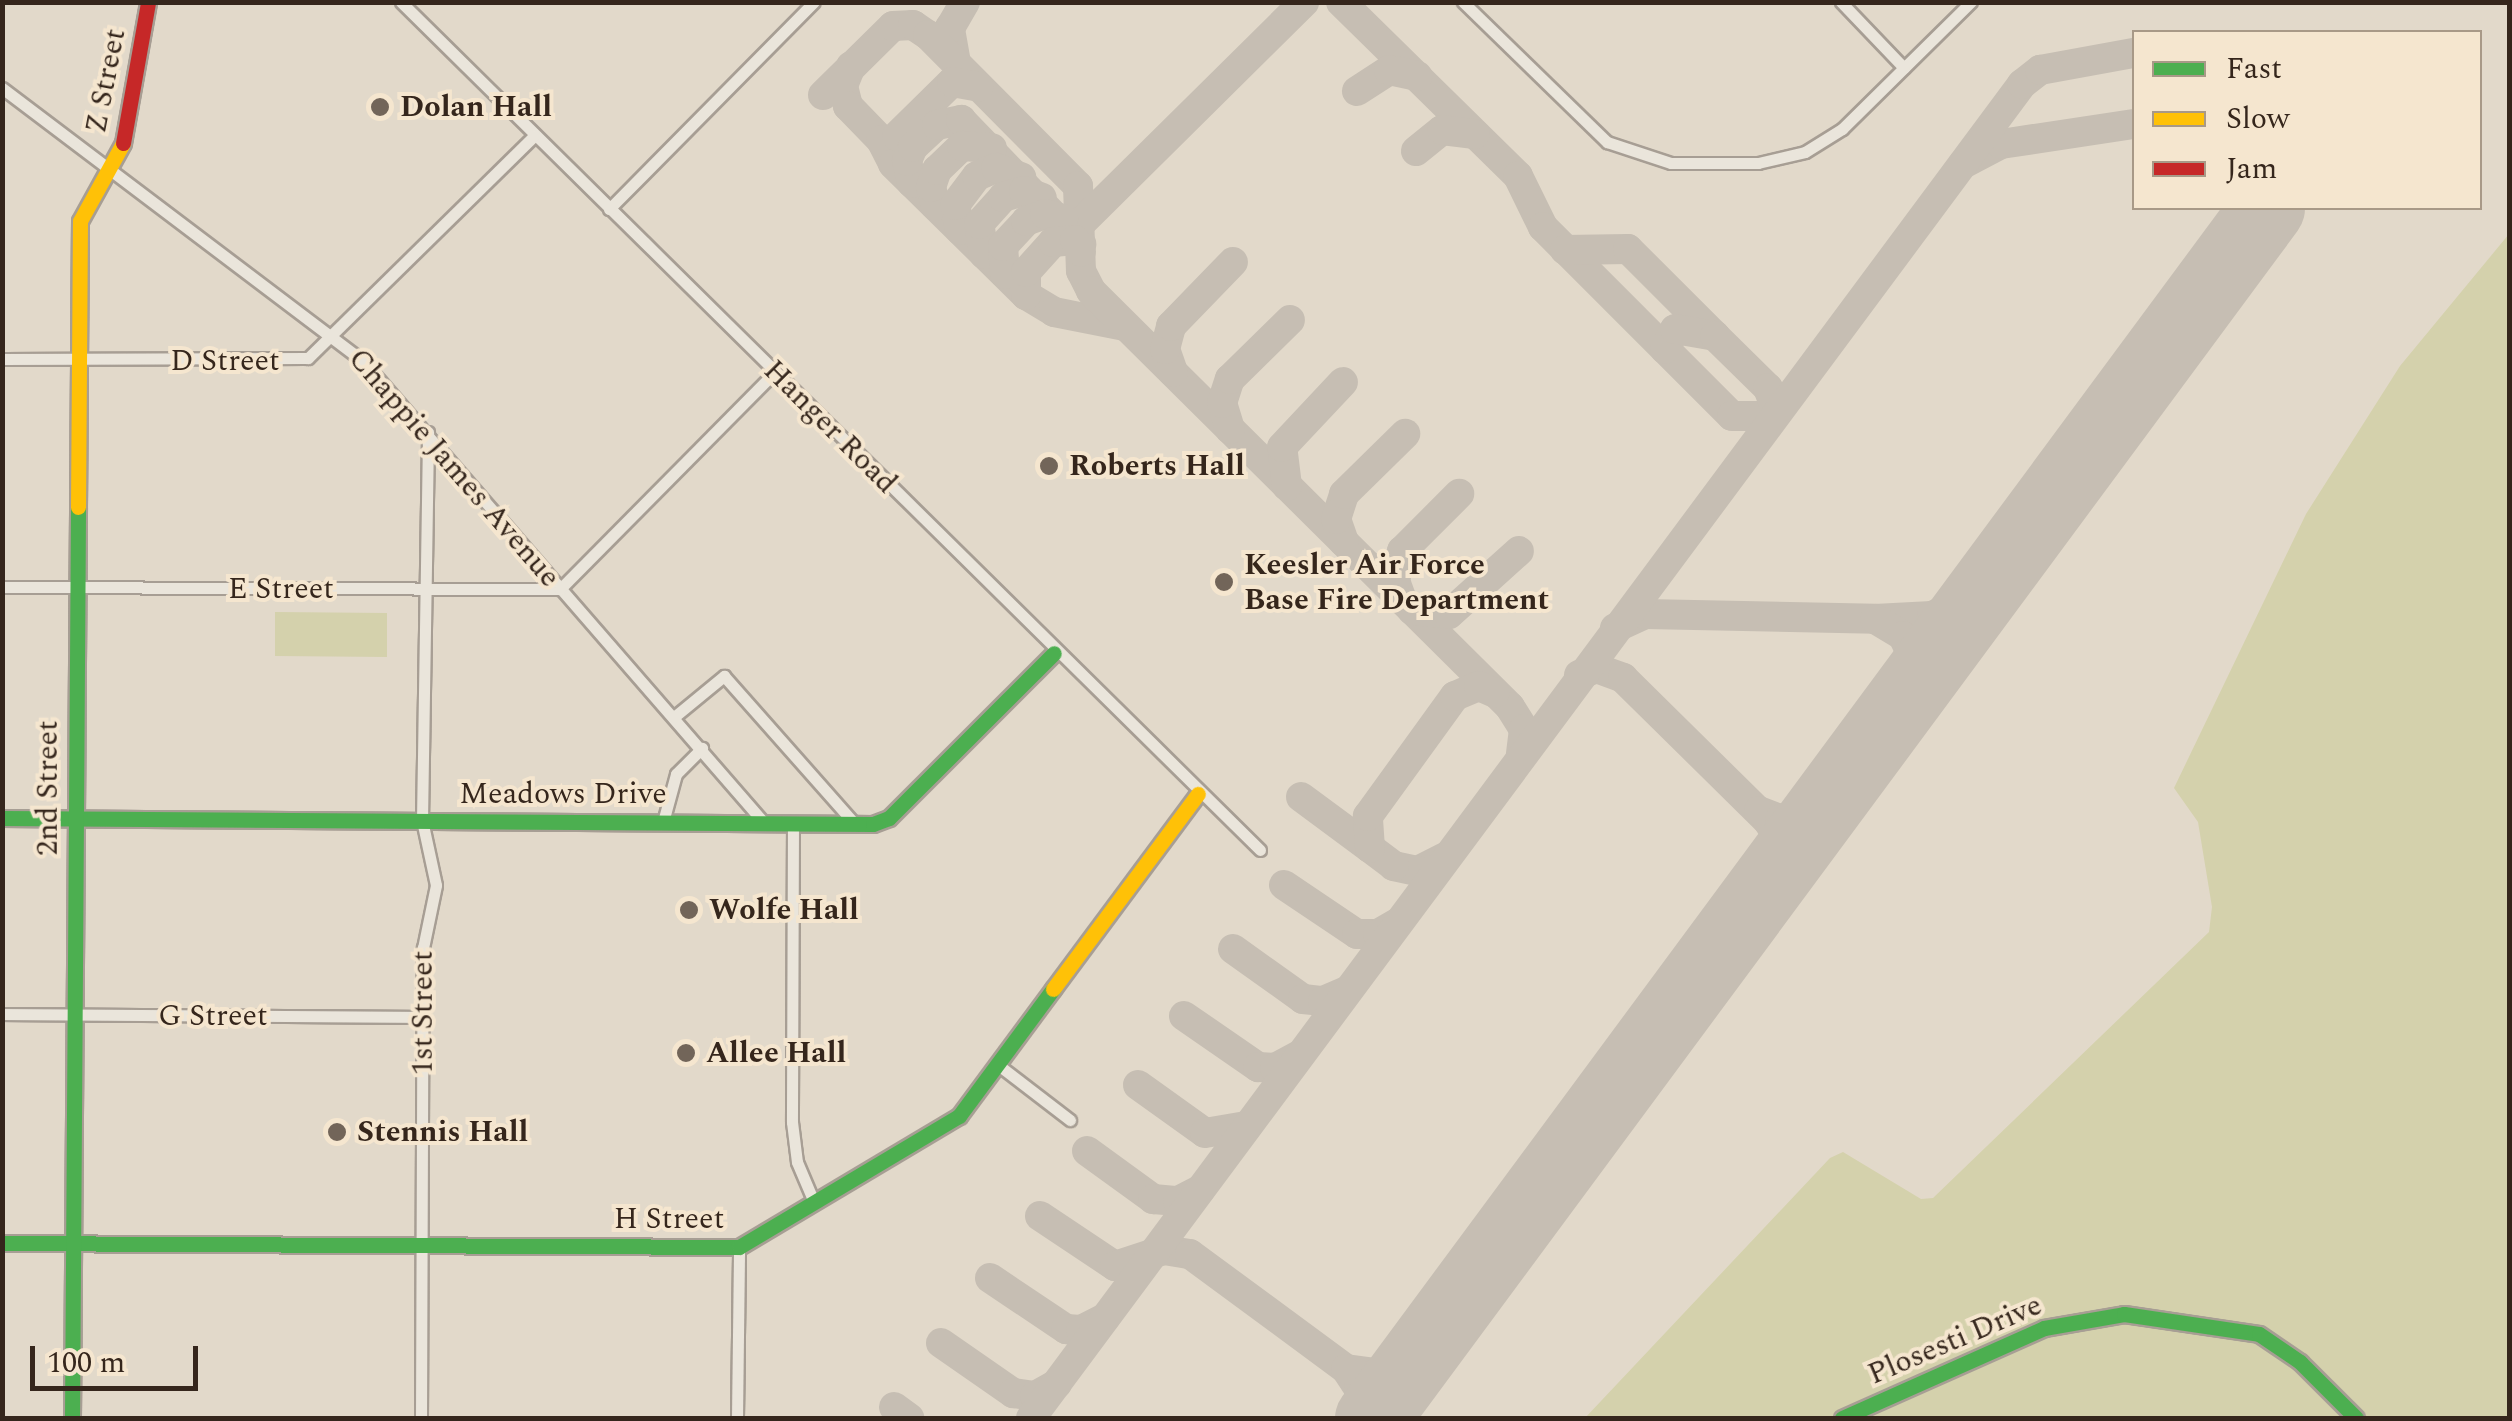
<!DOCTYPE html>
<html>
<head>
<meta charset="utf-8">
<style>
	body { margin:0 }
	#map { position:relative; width:2512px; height:1421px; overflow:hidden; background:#e2d9ca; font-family:Spectral,serif }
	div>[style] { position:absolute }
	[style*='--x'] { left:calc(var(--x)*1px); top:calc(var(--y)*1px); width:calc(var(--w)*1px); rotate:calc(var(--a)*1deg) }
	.green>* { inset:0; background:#d4d1ac }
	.taxiway>* { height:30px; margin:-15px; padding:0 15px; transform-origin:15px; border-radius:15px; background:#c6beb3 }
	.runway>* { height:75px; margin:-37.5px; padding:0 37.5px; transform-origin:37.5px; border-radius:37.5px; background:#c6beb3 }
	.roads { filter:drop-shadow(2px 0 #a79e94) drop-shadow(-2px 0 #a79e94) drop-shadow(0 2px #a79e94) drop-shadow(0 -2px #a79e94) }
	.street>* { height:11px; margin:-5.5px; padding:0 5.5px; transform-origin:5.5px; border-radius:5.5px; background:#eae5db }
	.fast>* { height:15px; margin:-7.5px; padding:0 7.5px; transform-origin:7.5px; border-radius:7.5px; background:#4caf50 }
	.slow>* { height:15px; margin:-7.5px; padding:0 7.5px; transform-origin:7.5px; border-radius:7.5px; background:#ffc107 }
	.jam>* { height:15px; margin:-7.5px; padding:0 7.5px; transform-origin:7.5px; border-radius:7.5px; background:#c62828 }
	.dots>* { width:28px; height:28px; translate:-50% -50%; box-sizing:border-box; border:5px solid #f5e6cf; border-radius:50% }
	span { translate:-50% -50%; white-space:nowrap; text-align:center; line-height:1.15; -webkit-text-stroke:8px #f5e6cf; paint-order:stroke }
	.street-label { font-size:30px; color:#35261c }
	.poi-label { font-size:30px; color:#35261c; font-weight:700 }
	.left { translate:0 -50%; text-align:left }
	.frame { position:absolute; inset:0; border:5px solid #35261c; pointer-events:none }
	.legend { position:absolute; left:2132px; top:30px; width:350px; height:180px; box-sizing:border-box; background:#f5e6cf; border:2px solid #a89987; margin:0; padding:12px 18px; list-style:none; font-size:30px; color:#35261c }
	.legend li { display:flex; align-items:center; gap:20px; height:50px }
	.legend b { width:50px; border:2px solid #a89987 }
	.scale { position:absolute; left:30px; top:1346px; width:168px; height:45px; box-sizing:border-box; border:5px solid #35261c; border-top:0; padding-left:12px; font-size:30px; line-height:35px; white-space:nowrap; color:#35261c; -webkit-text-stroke:8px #f5e6cf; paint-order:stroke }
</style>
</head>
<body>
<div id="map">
	<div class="green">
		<i style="clip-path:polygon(2509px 234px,2509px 1418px,1585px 1418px,1830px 1158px,1843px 1152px,1921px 1199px,1933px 1198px,2209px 932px,2212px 907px,2198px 822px,2174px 788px,2306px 514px,2400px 366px)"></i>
		<i style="clip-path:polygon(275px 612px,387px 613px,387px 657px,275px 656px)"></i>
	</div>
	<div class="taxiway">
		<i style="--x:1341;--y:2;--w:248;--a:44.5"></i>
		<i style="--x:1518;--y:176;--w:57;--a:63.9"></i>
		<i style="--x:1543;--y:227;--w:267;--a:45"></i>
		<i style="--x:1732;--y:416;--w:39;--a:0"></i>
		<i style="--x:956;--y:63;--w:36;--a:-100"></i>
		<i style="--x:950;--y:28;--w:30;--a:-60"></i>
		<i style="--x:851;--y:66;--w:22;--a:112"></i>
		<i style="--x:843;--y:86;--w:21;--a:76"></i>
		<i style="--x:848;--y:106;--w:47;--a:45.9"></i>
		<i style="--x:881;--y:140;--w:27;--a:63"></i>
		<i style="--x:893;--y:164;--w:187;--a:44.6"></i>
		<i style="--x:1026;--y:295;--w:33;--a:31"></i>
		<i style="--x:1054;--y:312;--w:71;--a:11.3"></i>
		<i style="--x:1357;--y:91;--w:38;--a:-33"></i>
		<i style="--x:1389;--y:70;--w:29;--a:12"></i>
		<i style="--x:823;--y:95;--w:98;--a:-44.6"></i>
		<i style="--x:893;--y:26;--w:20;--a:-3"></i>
		<i style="--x:913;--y:25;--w:18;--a:34"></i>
		<i style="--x:928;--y:35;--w:213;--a:45.2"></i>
		<i style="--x:1078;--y:186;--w:85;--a:88"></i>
		<i style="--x:1081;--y:271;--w:22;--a:63"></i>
		<i style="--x:1091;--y:291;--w:590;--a:44.79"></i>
		<i style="--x:1510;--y:707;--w:26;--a:58"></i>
		<i style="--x:1524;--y:729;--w:25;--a:97"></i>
		<i style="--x:897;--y:136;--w:77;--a:-44.5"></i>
		<i style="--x:952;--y:82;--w:27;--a:10"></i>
		<i style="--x:1416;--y:151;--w:33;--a:-39"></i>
		<i style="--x:1442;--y:130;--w:33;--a:7"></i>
		<i style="--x:1963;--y:164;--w:43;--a:-27.8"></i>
		<i style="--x:2001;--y:144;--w:134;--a:-8.6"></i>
		<i style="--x:912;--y:183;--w:23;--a:-103"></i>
		<i style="--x:907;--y:161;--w:15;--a:-67"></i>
		<i style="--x:913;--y:147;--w:33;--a:-43"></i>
		<i style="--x:937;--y:125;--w:25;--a:-12"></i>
		<i style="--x:961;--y:120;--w:173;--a:45.9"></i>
		<i style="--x:936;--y:206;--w:20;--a:-105"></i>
		<i style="--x:931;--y:187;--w:18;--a:-71"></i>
		<i style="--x:937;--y:170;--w:35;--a:-44"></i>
		<i style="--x:962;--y:146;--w:30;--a:4"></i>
		<i style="--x:1081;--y:223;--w:314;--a:-44.7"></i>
		<i style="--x:960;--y:230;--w:25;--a:-101"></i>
		<i style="--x:955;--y:205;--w:36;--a:-53"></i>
		<i style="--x:977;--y:176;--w:21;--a:-23"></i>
		<i style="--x:996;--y:168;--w:27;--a:20"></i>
		<i style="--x:1565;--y:250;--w:63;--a:-0.9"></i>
		<i style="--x:1628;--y:249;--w:123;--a:45"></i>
		<i style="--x:984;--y:254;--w:30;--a:-99"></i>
		<i style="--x:979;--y:224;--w:36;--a:-48"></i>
		<i style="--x:1003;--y:197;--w:22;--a:-16"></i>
		<i style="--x:1024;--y:191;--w:19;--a:21"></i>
		<i style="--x:1005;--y:274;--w:28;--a:-94"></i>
		<i style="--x:1003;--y:246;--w:34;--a:-47"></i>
		<i style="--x:1026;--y:221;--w:20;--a:-20"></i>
		<i style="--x:1045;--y:214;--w:19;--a:16"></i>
		<i style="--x:1026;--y:295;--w:23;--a:-90"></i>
		<i style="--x:1026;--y:272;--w:40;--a:-48"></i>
		<i style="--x:1053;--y:242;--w:22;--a:-5"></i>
		<i style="--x:1075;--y:240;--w:13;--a:63"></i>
		<i style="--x:1665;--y:349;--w:22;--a:-63"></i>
		<i style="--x:1675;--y:329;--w:41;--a:9.9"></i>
		<i style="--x:1715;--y:336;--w:74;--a:44.5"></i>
		<i style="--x:1768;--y:388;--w:22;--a:69"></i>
		<i style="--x:1173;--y:372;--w:24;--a:-109"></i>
		<i style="--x:1165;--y:349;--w:24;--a:-75"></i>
		<i style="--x:1171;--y:326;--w:89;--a:-45.9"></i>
		<i style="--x:1230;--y:429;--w:27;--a:-107"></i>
		<i style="--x:1222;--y:403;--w:25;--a:-72"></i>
		<i style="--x:1230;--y:379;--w:84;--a:-44.5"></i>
		<i style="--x:1287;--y:486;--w:39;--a:-97"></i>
		<i style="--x:1282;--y:447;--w:89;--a:-46.8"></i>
		<i style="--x:1344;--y:542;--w:24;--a:-109"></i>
		<i style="--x:1336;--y:519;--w:26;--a:-72"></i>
		<i style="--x:1344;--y:494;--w:86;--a:-44.5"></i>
		<i style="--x:1402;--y:600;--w:20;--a:-110"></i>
		<i style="--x:1395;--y:581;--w:31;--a:-77"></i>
		<i style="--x:1402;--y:551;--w:81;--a:-45"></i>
		<i style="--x:1412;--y:610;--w:37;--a:6"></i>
		<i style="--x:1449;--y:614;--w:94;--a:-42"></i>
		<i style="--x:1875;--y:619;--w:57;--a:-3"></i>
		<i style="--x:1932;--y:616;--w:59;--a:-25.3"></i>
		<i style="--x:1615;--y:628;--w:33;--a:-25"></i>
		<i style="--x:1645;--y:614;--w:230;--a:1.2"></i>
		<i style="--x:1875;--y:619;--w:33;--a:31"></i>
		<i style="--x:1903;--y:636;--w:17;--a:65"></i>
		<i style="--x:1910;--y:651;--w:46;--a:93.7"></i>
		<i style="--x:1579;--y:675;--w:18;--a:-22"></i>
		<i style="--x:1596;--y:668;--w:29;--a:20"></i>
		<i style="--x:1623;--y:678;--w:204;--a:44.6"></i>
		<i style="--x:1768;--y:821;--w:26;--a:58"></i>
		<i style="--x:1782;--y:843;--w:25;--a:101"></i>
		<i style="--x:1301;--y:797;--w:86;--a:36.5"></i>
		<i style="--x:1759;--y:811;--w:22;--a:21"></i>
		<i style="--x:1780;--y:819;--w:43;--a:-14.7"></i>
		<i style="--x:1445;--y:857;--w:31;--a:153"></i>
		<i style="--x:1417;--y:871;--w:24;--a:-168"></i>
		<i style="--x:1394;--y:866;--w:30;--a:-143"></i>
		<i style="--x:1370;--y:848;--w:32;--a:-94"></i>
		<i style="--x:1368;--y:816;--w:148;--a:-54.1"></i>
		<i style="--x:1455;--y:696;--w:26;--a:-23"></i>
		<i style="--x:1479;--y:686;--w:17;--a:24"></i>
		<i style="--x:1284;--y:885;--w:88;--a:33.9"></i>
		<i style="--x:1357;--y:934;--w:21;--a:0"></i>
		<i style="--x:1378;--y:934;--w:22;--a:-30"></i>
		<i style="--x:1233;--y:949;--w:86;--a:35.5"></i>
		<i style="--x:1303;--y:999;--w:20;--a:6"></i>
		<i style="--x:1323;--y:1001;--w:26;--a:-23"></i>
		<i style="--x:1184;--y:1016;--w:90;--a:34.6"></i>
		<i style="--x:1258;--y:1067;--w:17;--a:3"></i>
		<i style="--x:1275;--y:1068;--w:26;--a:-28"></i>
		<i style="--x:1138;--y:1085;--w:82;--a:35.6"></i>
		<i style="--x:1205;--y:1133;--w:43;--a:-9.5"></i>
		<i style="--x:1087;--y:1151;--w:82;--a:36"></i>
		<i style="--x:1153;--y:1199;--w:25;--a:5"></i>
		<i style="--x:1178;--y:1201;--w:25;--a:-27"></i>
		<i style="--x:1040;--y:1216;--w:90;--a:33.7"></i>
		<i style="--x:1115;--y:1266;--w:52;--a:-18.1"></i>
		<i style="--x:1164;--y:1250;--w:26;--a:9"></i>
		<i style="--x:1190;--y:1254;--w:194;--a:36.4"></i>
		<i style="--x:1346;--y:1369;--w:24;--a:57"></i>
		<i style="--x:1359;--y:1389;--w:30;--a:78"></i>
		<i style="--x:990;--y:1278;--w:92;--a:33.9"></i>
		<i style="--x:1066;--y:1329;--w:15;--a:4"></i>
		<i style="--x:1081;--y:1330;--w:27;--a:-27"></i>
		<i style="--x:941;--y:1343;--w:88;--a:34.8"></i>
		<i style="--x:1013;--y:1393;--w:22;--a:8"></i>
		<i style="--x:1035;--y:1396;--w:25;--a:-29"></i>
		<i style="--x:1346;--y:1369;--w:30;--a:8"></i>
		<i style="--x:1376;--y:1373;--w:43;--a:-20.6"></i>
		<i style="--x:894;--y:1407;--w:19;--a:36"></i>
		<i style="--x:1031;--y:1418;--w:1662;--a:-53.39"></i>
		<i style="--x:2022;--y:84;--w:23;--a:-38"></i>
		<i style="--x:2040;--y:70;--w:96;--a:-10.3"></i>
	</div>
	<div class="runway">
		<i style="--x:1372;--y:1418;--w:1505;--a:-53.51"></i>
	</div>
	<div class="roads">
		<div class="street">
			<i style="--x:401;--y:2;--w:1207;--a:44.63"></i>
			<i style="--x:1463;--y:2;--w:201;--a:44.2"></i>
			<i style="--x:1607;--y:142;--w:67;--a:18.2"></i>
			<i style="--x:1671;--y:163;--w:87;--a:0"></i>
			<i style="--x:1758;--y:163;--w:48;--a:-13.2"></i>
			<i style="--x:1805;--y:152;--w:44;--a:-31.9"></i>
			<i style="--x:1842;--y:129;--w:181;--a:-44.6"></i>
			<i style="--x:1841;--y:2;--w:91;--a:46.3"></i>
			<i style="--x:2;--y:88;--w:453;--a:37.1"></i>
			<i style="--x:363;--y:361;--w:613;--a:49.03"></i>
			<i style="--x:609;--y:209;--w:291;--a:-45.3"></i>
			<i style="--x:2;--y:359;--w:306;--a:-0.2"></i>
			<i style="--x:308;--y:358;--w:318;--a:-44.5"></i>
			<i style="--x:2;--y:587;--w:558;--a:0.21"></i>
			<i style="--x:560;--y:589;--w:305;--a:-45.3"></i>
			<i style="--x:674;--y:717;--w:65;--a:-39.4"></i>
			<i style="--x:724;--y:676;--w:196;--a:48.5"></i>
			<i style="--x:663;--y:822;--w:50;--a:-74.8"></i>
			<i style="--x:676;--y:774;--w:37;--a:-45"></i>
			<i style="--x:793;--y:823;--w:299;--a:90.2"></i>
			<i style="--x:792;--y:1122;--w:40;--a:82.9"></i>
			<i style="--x:797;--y:1162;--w:43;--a:67"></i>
			<i style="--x:2;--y:1014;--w:422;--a:0.4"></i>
			<i style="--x:997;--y:1064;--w:92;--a:37.5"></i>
			<i style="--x:421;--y:1418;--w:470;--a:-89.8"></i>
			<i style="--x:423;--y:948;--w:64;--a:-78.3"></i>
			<i style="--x:436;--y:885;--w:66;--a:-102.2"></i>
			<i style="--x:422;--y:820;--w:388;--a:-89.1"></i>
			<i style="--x:737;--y:1418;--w:171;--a:-89.3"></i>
		</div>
		<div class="fast">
			<i style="--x:2;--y:818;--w:871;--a:0.39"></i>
			<i style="--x:873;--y:824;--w:17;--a:-21"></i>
			<i style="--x:889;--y:818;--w:233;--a:-45"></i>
			<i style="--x:2;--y:1243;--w:737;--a:0.31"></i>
			<i style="--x:739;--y:1247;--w:256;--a:-30.8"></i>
			<i style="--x:959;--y:1116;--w:158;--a:-53.5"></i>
			<i style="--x:72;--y:1418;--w:911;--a:-89.62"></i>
			<i style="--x:1842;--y:1418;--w:221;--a:-24"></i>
			<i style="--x:2044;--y:1328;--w:81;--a:-9.9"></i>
			<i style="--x:2124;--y:1314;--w:136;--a:8.4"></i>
			<i style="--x:2259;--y:1334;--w:50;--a:34.3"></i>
			<i style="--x:2300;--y:1362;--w:79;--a:45"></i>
		</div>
		<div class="slow">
			<i style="--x:78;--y:507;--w:286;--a:-89.6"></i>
			<i style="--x:80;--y:221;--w:89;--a:-61.1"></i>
			<i style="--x:1053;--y:989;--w:243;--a:-53.4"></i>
		</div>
		<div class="jam">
			<i style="--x:123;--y:143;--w:143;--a:-79.9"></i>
		</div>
	</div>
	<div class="dots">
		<i style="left:380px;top:107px;background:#726559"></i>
		<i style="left:1049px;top:466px;background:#726559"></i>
		<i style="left:1224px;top:582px;background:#726559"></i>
		<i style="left:689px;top:910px;background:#726559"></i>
		<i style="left:686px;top:1053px;background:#726559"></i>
		<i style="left:337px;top:1132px;background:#726559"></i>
	</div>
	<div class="street-label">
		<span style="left:106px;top:81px;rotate:-79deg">Z Street</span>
		<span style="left:225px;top:361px">D Street</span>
		<span style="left:830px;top:427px;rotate:45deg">Hanger Road</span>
		<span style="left:454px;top:468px;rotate:49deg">Chappie James Avenue</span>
		<span style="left:281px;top:589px">E Street</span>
		<span style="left:48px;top:788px;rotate:-90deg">2nd Street</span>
		<span style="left:563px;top:794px">Meadows Drive</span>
		<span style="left:423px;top:1013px;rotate:-90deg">1st Street</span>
		<span style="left:213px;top:1016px">G Street</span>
		<span style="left:669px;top:1219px">H Street</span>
		<span style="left:1955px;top:1340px;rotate:-23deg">Plosesti Drive</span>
	</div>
	<div class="poi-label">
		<span class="left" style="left:400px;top:107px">Dolan Hall</span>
		<span class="left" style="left:1069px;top:466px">Roberts Hall</span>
		<span class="left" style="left:1244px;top:582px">Keesler Air Force<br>Base Fire Department</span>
		<span class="left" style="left:709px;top:910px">Wolfe Hall</span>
		<span class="left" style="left:706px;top:1053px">Allee Hall</span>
		<span class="left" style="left:357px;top:1132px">Stennis Hall</span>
	</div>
	<div class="frame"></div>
	<ul class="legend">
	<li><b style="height:12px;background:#4caf50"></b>Fast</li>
	<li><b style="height:12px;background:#ffc107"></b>Slow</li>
	<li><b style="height:12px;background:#c62828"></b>Jam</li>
	</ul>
	<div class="scale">100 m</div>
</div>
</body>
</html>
